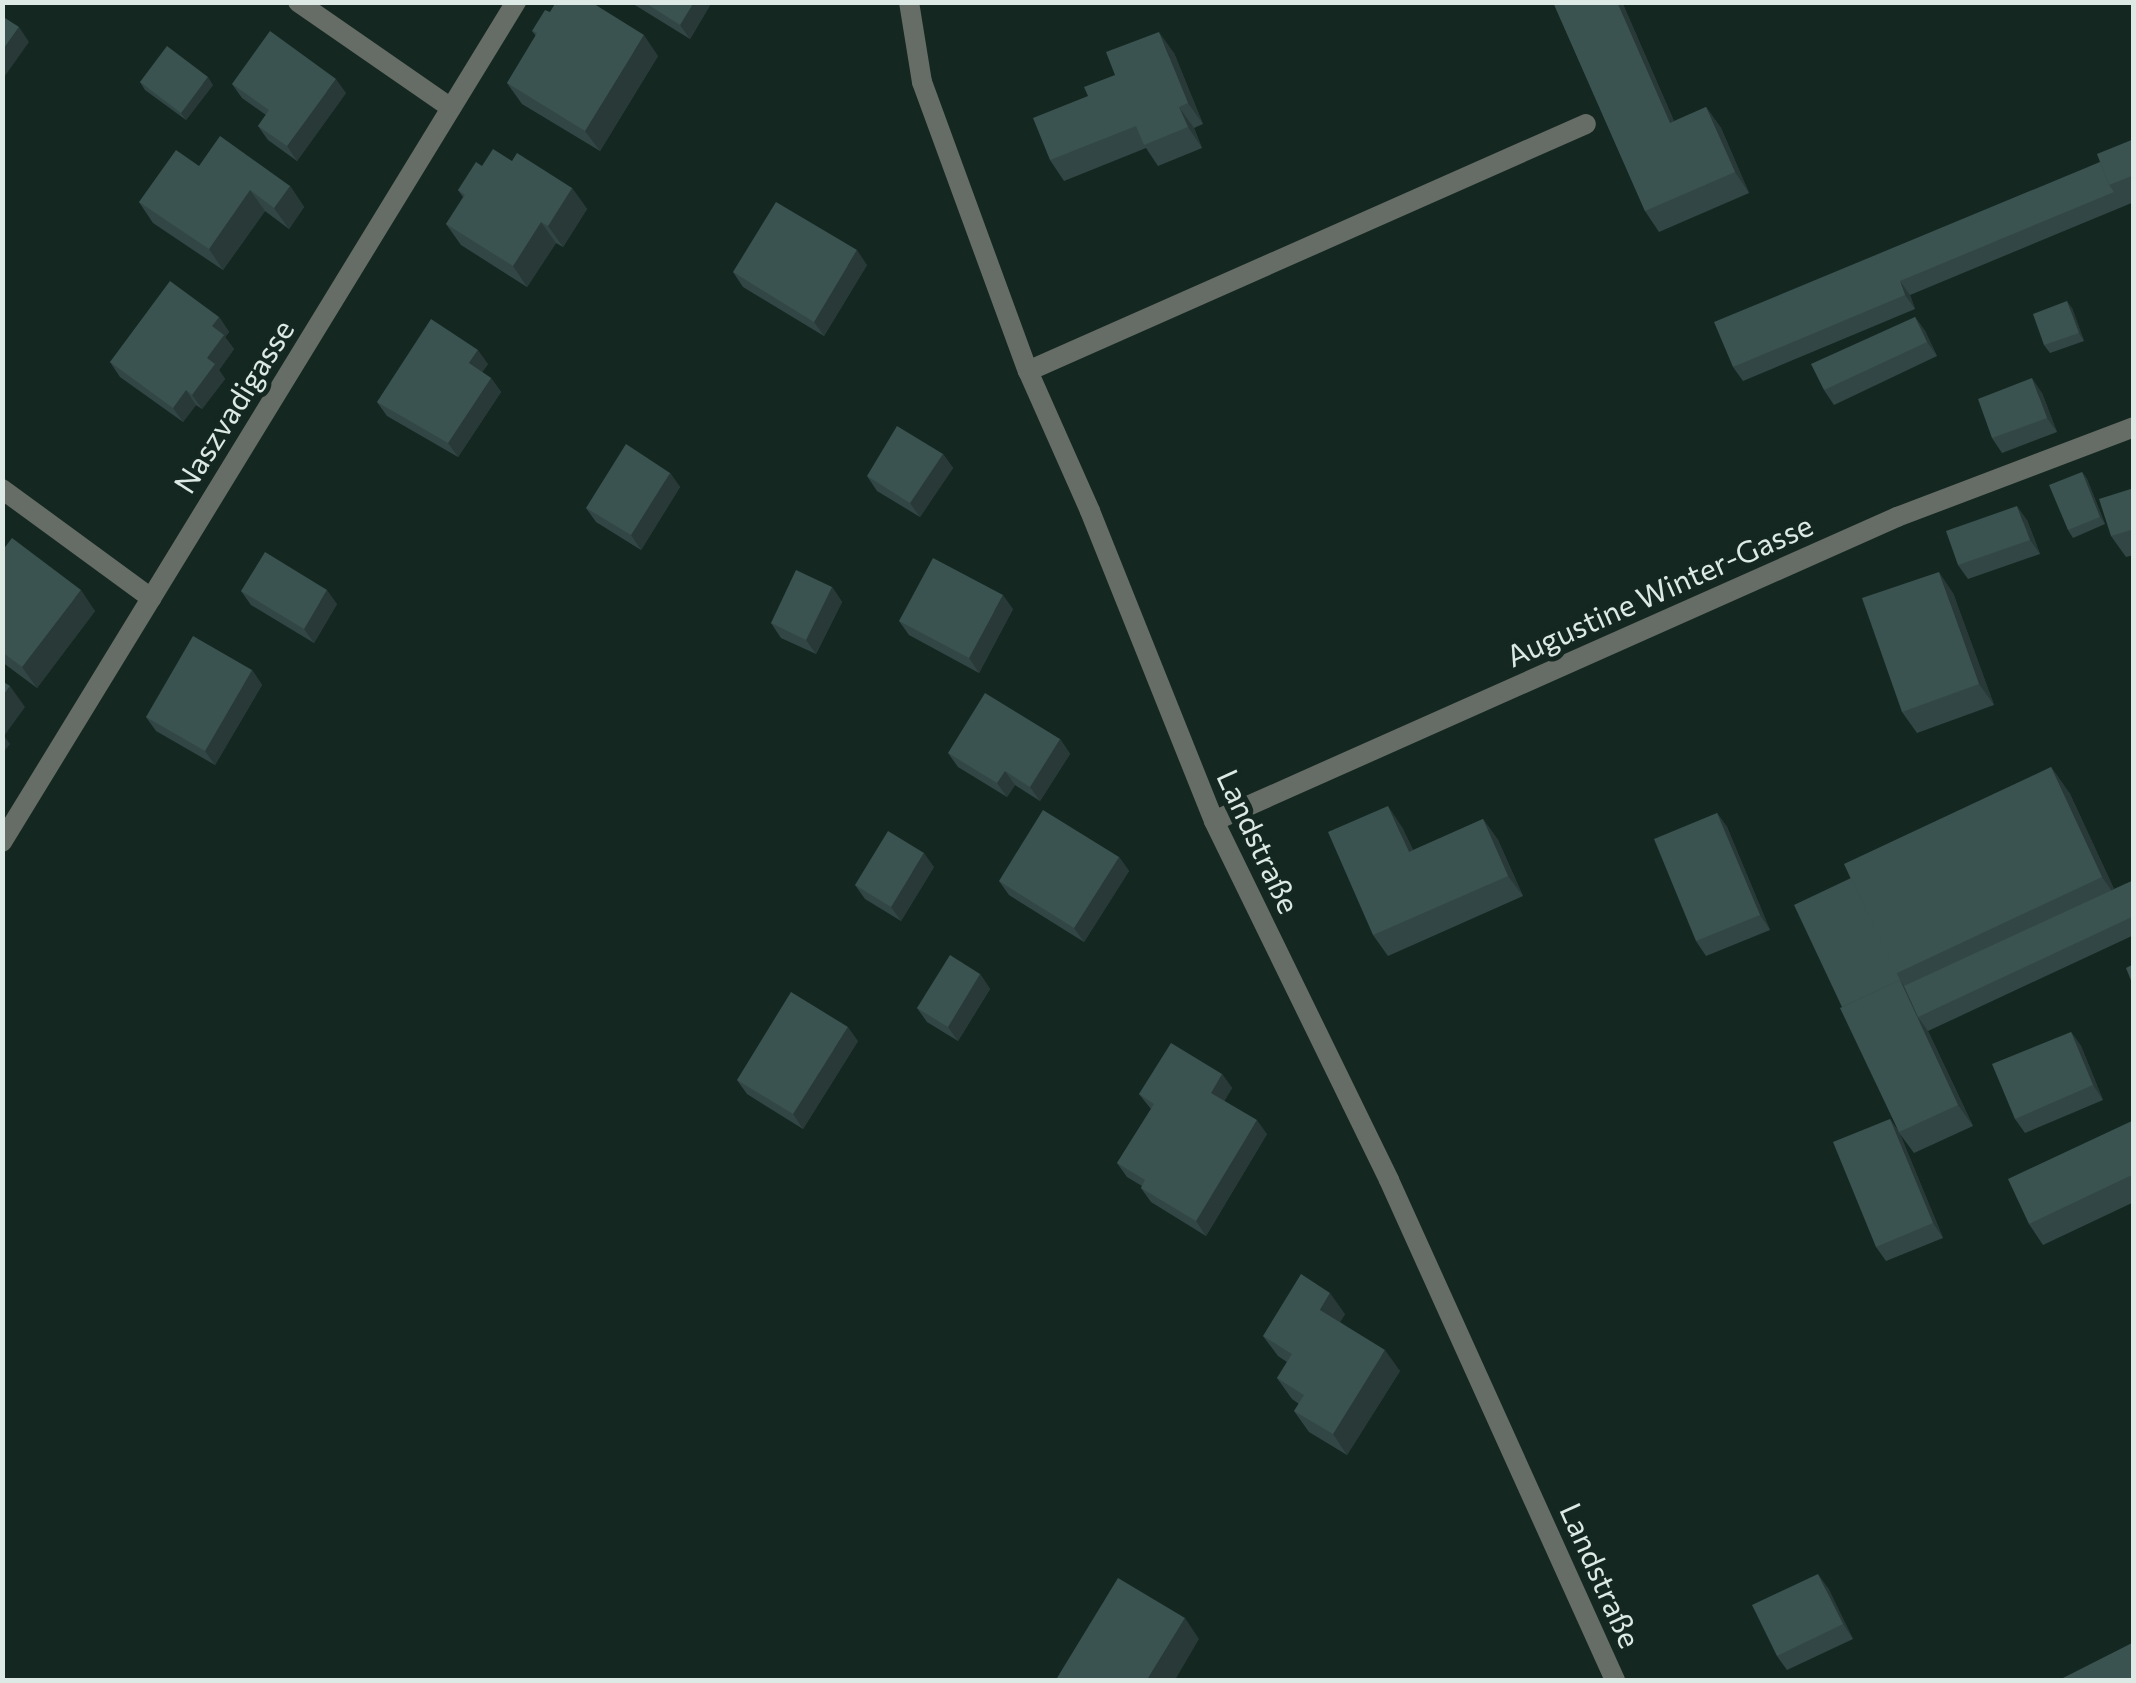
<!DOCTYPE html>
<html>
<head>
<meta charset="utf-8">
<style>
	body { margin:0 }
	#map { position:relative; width:2136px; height:1683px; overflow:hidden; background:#142821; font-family:Commissioner,sans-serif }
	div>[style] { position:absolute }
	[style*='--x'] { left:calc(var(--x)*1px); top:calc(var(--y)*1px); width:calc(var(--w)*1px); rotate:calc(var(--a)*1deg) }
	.minor>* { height:20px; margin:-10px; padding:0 10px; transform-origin:10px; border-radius:10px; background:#666d67 }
	.wall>* { inset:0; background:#324745 }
	.shaded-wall>* { inset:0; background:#293938 }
	.building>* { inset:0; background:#3a5250 }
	span { translate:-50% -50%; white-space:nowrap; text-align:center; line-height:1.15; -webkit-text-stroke:10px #142821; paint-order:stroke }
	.street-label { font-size:30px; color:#dce9e4 }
	.frame { position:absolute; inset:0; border:5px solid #dce9e4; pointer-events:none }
</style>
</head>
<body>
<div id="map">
	<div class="minor">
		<i style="--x:298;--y:2;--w:186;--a:34.7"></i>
		<i style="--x:909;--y:2;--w:81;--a:80.8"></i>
		<i style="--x:922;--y:82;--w:308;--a:69.9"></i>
		<i style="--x:1028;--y:371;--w:153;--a:66.1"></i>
		<i style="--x:1090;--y:511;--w:334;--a:68.2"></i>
		<i style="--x:1214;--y:821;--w:399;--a:64"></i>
		<i style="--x:1389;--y:1180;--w:549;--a:65.68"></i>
		<i style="--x:1028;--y:371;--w:610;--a:-23.88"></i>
		<i style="--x:2;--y:489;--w:185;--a:36.2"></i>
		<i style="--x:1214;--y:821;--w:748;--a:-23.99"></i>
		<i style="--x:1897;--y:517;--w:254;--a:-20.8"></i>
		<i style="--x:2;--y:842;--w:985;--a:-58.54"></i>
	</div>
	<div class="wall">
		<i style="clip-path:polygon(630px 2px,712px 2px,690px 39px)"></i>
		<i style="clip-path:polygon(1553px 2px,1622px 2px,1674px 121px,1706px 107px,1721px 128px,1749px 193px,1659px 232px,1645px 211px)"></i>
		<i style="clip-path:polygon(532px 31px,658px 56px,600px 151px,522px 104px,507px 83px,536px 36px)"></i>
		<i style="clip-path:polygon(1174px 53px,1203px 124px,1194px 128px,1202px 148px,1158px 166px,1146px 148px,1064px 181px,1050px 160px,1088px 96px)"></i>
		<i style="clip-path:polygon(140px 82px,213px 85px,186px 120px,145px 90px)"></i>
		<i style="clip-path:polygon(232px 84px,346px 93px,297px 161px,268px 140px,258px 126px,266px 115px,242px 98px)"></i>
		<i style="clip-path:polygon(2134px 139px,2134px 202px,1910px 295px,1915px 309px,1743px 381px,1733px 367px,2100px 162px)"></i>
		<i style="clip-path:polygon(512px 161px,572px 188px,587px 209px,563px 247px,556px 243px,527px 287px,461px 245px,446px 224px,463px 197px,458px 190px,482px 166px)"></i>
		<i style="clip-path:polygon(199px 166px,290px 186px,304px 207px,289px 229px,265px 211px,223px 270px,153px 223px,139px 202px)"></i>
		<i style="clip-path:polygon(867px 265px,824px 336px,743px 287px,733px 272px)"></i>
		<i style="clip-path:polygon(2072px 308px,2084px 341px,2050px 353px,2044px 345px)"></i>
		<i style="clip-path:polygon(219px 317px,229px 332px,225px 337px,234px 349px,219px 370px,225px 379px,202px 409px,196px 405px,183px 422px,120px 377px,110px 362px)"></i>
		<i style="clip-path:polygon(1915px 317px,1925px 331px,1937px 356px,1834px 405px,1824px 390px)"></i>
		<i style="clip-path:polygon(488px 364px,482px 372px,491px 378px,501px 392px,458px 457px,387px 416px,377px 402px)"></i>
		<i style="clip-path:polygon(2042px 393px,2057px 432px,2002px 453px,1992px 438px)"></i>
		<i style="clip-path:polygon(943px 454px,953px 468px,920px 517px,877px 491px,867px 476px)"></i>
		<i style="clip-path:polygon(2082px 472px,2087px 479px,2105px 524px,2073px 538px,2068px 530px)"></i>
		<i style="clip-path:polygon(670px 473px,680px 487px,641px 550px,596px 522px,586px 508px)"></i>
		<i style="clip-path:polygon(2134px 488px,2134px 555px,2126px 557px,2111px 536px)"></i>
		<i style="clip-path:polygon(2027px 520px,2040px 554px,1968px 579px,1958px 565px)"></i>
		<i style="clip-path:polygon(2px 551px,95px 611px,37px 688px,2px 662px)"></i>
		<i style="clip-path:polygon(832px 587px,842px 602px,816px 654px,781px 638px,771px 623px)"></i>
		<i style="clip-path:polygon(241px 591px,337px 604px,314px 643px,251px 605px)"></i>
		<i style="clip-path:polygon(1953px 593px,1994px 705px,1917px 733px,1902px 712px)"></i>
		<i style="clip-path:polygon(1013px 609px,979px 673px,909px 635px,899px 621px)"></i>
		<i style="clip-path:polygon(252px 670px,262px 685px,215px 765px,156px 731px,146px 717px)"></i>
		<i style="clip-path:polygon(1060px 739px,1070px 754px,1040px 801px,1015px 785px,1007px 797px,958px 767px,948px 753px)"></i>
		<i style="clip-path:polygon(2051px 767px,2070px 794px,2114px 889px,2134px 880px,2134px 935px,1928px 1031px,1973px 1126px,1914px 1153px,1900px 1134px,1943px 1238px,1886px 1261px,1876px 1247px,1890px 1119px,1899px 1132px,1842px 1007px,1851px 878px)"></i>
		<i style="clip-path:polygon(1717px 813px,1727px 827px,1770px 930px,1706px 956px,1696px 941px)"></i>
		<i style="clip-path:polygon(1483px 819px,1498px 840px,1523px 896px,1388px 956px,1373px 935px,1402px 827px,1413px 850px)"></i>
		<i style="clip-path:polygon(1119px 857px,1129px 871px,1084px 942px,1009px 895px,999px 881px)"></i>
		<i style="clip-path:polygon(934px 867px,901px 921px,865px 899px,855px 885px)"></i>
		<i style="clip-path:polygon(980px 974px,990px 989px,958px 1041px,927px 1022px,917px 1008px)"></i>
		<i style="clip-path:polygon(2071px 1032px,2081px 1046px,2103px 1100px,2025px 1133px,2015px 1119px)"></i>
		<i style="clip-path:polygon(858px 1041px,803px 1129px,747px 1094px,737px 1080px)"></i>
		<i style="clip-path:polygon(1222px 1074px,1232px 1088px,1224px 1101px,1267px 1134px,1206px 1236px,1151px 1202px,1141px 1188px,1142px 1186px,1127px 1177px,1117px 1163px,1151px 1109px,1139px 1094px)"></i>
		<i style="clip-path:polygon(2134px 1120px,2134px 1202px,2043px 1245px,2029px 1224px)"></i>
		<i style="clip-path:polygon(1345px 1314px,1340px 1322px,1400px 1371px,1347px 1455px,1309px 1432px,1294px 1411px,1299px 1404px,1292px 1399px,1277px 1378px,1287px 1362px,1278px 1356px,1263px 1336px)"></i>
		<i style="clip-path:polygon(1828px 1588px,1853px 1639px,1787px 1670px,1777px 1656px)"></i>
	</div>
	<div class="shaded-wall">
		<i style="clip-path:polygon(694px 2px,712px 2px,690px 39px,680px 25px)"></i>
		<i style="clip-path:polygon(1617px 2px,1622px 2px,1684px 144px,1670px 123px)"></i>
		<i style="clip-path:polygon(19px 27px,29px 42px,2px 80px,2px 51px)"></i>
		<i style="clip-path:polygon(1159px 32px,1174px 53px,1203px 124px,1188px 103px)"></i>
		<i style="clip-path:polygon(644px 35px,658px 56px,600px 151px,585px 131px)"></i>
		<i style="clip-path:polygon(208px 77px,213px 85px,186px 120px,181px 113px)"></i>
		<i style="clip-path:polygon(336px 79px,346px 93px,297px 161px,287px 146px)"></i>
		<i style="clip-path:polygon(1179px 107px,1194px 128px,1202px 148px,1188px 127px)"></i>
		<i style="clip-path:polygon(1706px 107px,1721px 128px,1749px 193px,1735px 172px)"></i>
		<i style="clip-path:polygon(290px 186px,304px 207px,289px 229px,274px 208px)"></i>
		<i style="clip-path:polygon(572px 188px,587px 209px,563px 247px,548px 226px)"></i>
		<i style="clip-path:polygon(250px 190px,265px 211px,223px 270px,209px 249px)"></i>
		<i style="clip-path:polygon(541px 222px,556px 243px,527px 287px,513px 266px)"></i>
		<i style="clip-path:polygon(857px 250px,867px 265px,824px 336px,814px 322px)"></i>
		<i style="clip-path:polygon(1900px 281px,1910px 295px,1915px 309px,1905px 295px)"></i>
		<i style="clip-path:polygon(2067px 301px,2072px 308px,2084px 341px,2079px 333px)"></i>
		<i style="clip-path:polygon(219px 317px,229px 332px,225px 337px,234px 349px,219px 370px,225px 379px,202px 409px,192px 395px,207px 358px,212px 326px)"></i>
		<i style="clip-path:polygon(1915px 317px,1925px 331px,1937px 356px,1927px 342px)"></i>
		<i style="clip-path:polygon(478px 350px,488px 364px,479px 377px,469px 363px)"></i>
		<i style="clip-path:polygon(491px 378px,501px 392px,458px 457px,448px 443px)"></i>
		<i style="clip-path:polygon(2032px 378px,2042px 393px,2057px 432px,2047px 418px)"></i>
		<i style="clip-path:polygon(186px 390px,196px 405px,183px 422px,173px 408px)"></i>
		<i style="clip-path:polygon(943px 454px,953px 468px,920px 517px,910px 503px)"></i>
		<i style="clip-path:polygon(2082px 472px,2087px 479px,2105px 524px,2100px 517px)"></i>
		<i style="clip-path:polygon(670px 473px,680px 487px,641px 550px,631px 535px)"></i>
		<i style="clip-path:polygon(2017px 506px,2027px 520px,2040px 554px,2030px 540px)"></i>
		<i style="clip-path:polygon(1939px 572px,1953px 593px,1994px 705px,1979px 684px)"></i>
		<i style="clip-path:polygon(832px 587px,842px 602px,816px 654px,806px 640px)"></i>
		<i style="clip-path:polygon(81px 590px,95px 611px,37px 688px,22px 667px)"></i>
		<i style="clip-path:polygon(327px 590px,337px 604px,314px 643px,304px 629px)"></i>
		<i style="clip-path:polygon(1003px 595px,1013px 609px,979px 673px,969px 658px)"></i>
		<i style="clip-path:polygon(252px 670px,262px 685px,215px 765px,205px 751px)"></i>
		<i style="clip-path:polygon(10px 686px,25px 707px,4px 736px,10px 744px,2px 754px,2px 697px)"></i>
		<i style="clip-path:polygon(1060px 739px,1070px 754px,1040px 801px,1030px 787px)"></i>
		<i style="clip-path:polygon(2051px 767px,2070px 794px,2121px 904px,2102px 877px)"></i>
		<i style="clip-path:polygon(1005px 771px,1015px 785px,1007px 797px,997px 783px)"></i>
		<i style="clip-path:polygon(1388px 806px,1402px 827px,1423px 872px,1409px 852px)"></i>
		<i style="clip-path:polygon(1717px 813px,1727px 827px,1770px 930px,1760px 915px)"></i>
		<i style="clip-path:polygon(1483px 819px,1498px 840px,1523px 896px,1508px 876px)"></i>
		<i style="clip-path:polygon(924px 853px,934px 867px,901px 921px,891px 907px)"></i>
		<i style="clip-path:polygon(1119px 857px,1129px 871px,1084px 942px,1074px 928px)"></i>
		<i style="clip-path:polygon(980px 974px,990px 989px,958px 1041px,948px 1027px)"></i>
		<i style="clip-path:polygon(1900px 980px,1914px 1001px,1918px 1017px,1928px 1031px,1973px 1126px,1958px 1105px)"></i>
		<i style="clip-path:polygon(848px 1027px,858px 1041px,803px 1129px,793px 1114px)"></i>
		<i style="clip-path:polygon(2071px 1032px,2081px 1046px,2103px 1100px,2093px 1085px)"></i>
		<i style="clip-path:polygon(1222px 1074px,1232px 1088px,1221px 1107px,1211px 1093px)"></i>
		<i style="clip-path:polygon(1890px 1119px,1900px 1134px,1943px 1238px,1933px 1223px)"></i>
		<i style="clip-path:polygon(1257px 1120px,1267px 1134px,1206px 1236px,1196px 1221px)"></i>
		<i style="clip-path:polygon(1330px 1293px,1345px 1314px,1335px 1330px,1320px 1310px)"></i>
		<i style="clip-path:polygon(1385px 1350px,1400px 1371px,1347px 1455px,1333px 1434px)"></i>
		<i style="clip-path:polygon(1818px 1574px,1828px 1588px,1853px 1639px,1843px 1624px)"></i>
		<i style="clip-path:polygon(1185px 1618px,1199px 1639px,1175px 1680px,1147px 1680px)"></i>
	</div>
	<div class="building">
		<i style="clip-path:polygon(556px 2px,591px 2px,644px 35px,585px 131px,507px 83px,537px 33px,532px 31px,545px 10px,550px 12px)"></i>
		<i style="clip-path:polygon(644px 2px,694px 2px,680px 25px)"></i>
		<i style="clip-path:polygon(1553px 2px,1617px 2px,1670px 123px,1706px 107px,1735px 172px,1645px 211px)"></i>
		<i style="clip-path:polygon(2px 16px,19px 27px,2px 51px)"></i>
		<i style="clip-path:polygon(270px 31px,336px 79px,287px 146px,258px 126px,269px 110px,232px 84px)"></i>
		<i style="clip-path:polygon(1159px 32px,1188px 103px,1179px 107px,1188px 127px,1144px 145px,1136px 126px,1050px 160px,1033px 118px,1088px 96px,1084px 87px,1115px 75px,1106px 52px)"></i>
		<i style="clip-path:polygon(167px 46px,208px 77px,181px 113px,140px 82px)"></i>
		<i style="clip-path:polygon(220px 136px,290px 186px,274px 208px,250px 190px,209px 249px,139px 202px,176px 150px,199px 166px)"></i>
		<i style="clip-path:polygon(2134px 139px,2134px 175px,2109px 185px,2097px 154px)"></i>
		<i style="clip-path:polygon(493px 149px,512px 161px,517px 153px,572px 188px,548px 226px,541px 222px,513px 266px,446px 224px,465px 195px,458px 190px,476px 162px,482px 166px)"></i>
		<i style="clip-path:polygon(2100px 162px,2109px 185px,2114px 192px,1900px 281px,1905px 295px,1733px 367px,1714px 322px)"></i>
		<i style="clip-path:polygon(776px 202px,857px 250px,814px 322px,733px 272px)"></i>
		<i style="clip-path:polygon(170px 281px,219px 317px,212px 326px,224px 335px,207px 358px,215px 364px,192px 395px,186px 390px,173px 408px,110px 362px)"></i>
		<i style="clip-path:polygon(2067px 301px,2079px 333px,2044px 345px,2033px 314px)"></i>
		<i style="clip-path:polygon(1915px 317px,1927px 342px,1824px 390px,1811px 364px)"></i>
		<i style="clip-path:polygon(431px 319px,478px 350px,469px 363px,491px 378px,448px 443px,377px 402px)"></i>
		<i style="clip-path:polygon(2032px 378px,2047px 418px,1992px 438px,1978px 399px)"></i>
		<i style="clip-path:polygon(897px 426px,943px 454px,910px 503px,867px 476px)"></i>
		<i style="clip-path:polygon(626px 444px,670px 473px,631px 535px,586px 508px)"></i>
		<i style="clip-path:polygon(2082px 472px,2100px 517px,2068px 530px,2049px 485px)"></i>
		<i style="clip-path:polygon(2134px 488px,2134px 529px,2111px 536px,2099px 499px)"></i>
		<i style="clip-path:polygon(2017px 506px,2030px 540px,1958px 565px,1946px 531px)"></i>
		<i style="clip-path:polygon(12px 538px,81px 590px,22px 667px,2px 652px,2px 551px)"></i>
		<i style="clip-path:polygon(265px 552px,327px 590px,304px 629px,241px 591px)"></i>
		<i style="clip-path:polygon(933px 558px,1003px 595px,969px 658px,899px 621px)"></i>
		<i style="clip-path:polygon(796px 570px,832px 587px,806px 640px,771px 623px)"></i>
		<i style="clip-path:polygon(1939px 572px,1979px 684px,1902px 712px,1862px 598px)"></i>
		<i style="clip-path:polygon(193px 636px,252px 670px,205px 751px,146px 717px)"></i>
		<i style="clip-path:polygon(2px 681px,10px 686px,2px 697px)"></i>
		<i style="clip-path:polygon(985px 693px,1060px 739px,1030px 787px,1005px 771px,997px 783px,948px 753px)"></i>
		<i style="clip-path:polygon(2051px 767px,2102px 877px,1895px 974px,1844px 864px)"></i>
		<i style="clip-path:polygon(1388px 806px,1409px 852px,1483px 819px,1508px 876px,1373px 935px,1328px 832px)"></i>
		<i style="clip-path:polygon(1043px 810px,1119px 857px,1074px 928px,999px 881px)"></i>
		<i style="clip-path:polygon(1717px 813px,1760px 915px,1696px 941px,1654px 839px)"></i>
		<i style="clip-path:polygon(888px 831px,924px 853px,891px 907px,855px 885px)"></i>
		<i style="clip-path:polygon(1851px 878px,1900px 980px,1842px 1007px,1794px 905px)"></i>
		<i style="clip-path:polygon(2134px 880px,2134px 916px,1918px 1017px,1904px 986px)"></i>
		<i style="clip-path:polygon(950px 955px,980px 974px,948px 1027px,917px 1008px)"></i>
		<i style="clip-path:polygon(2134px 964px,2134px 988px,2126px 968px)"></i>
		<i style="clip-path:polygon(1900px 980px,1958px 1105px,1899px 1132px,1840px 1008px)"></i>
		<i style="clip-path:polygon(791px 992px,848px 1027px,793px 1114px,737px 1080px)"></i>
		<i style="clip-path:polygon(2071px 1032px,2093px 1085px,2015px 1119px,1992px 1064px)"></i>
		<i style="clip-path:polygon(1171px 1043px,1222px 1074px,1211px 1093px,1257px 1120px,1196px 1221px,1141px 1188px,1145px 1180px,1117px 1163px,1154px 1104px,1139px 1094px)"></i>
		<i style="clip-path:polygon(1890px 1119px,1933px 1223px,1876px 1247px,1833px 1142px)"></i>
		<i style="clip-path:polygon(2134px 1120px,2134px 1174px,2029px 1224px,2008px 1179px)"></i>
		<i style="clip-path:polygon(1301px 1274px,1330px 1293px,1320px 1310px,1385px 1350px,1333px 1434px,1294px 1411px,1304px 1395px,1277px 1378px,1292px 1354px,1263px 1336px)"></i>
		<i style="clip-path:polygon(1818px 1574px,1843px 1624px,1777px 1656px,1752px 1605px)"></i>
		<i style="clip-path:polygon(1118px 1578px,1185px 1618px,1147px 1680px,1061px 1680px,1057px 1678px)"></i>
		<i style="clip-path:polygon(2134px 1642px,2134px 1680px,2059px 1680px)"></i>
	</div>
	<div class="street-label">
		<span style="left:233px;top:406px;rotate:-58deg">Naszvadigasse</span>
		<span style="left:1659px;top:590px;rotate:-24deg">Augustine Winter-Gasse</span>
		<span style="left:1259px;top:841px;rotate:65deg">Landstraße</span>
		<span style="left:1601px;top:1575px;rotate:66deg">Landstraße</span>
	</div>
	<div class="frame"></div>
</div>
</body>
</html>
